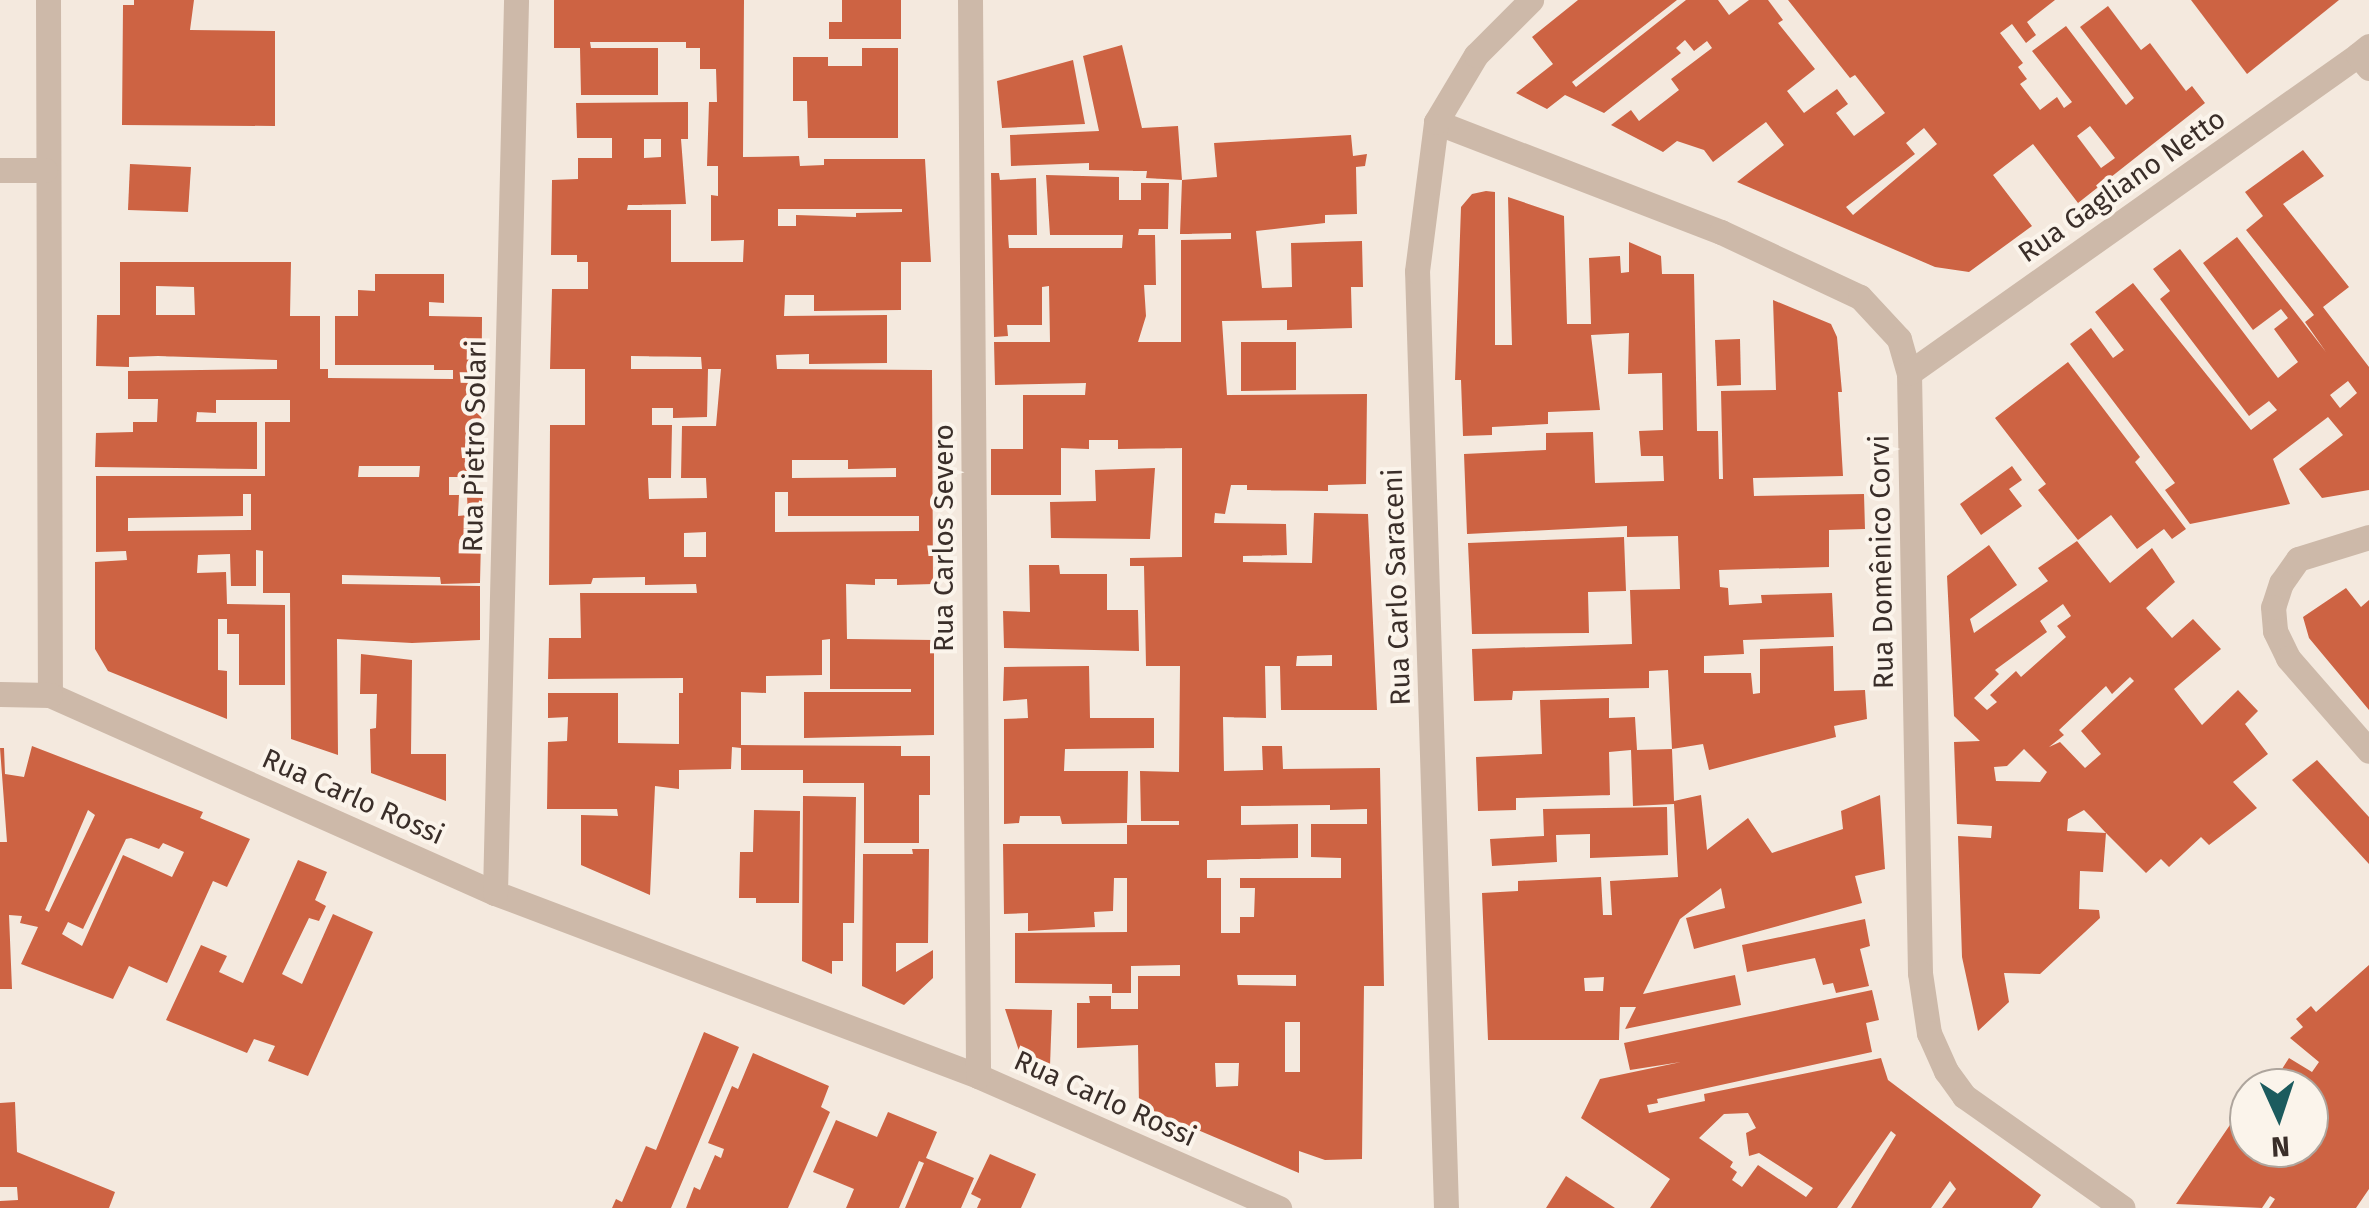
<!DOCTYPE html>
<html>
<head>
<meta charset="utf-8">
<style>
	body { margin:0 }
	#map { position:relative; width:2369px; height:1208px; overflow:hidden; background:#f4e9de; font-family:"Fira Sans",sans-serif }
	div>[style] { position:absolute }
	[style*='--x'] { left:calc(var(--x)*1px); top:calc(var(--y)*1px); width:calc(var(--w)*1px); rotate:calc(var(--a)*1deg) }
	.building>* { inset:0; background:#cd6343 }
	.minor>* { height:25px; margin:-12.5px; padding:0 12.5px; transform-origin:12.5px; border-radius:12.5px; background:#cdb9a9 }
	.tertiary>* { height:25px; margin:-12.5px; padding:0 12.5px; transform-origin:12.5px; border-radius:12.5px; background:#cdb9a9 }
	span { translate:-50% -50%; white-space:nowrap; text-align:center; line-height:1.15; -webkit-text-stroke:8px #fbf4eb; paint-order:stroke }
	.street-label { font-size:28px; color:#3a2e29 }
	.north { position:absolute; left:2229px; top:1068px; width:100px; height:100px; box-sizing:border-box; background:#fbf4eb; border:2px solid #aea59d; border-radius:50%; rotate:177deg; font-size:28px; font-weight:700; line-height:40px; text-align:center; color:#3a2e29 }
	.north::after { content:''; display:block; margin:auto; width:35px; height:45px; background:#1c5b5e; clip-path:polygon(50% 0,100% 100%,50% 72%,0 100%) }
</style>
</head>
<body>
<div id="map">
	<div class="building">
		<i style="clip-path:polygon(134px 0,194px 0,190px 30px,275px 31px,275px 126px,122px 125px,123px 5px,134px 5px)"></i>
		<i style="clip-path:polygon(evenodd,554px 0,744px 0,743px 157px,799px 156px,800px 166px,824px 165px,824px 159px,925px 159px,931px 262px,901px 262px,901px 310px,814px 311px,814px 295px,785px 295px,784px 316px,887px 315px,887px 363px,809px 364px,809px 354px,776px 355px,777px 369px,932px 370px,933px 584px,897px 585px,897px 579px,875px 579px,875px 585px,846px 584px,847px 639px,934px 640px,934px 735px,804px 738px,804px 692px,911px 692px,911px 689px,830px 689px,830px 639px,822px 640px,822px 675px,766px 676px,766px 693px,741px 692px,741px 748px,732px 747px,731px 769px,679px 770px,679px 789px,655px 786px,650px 895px,581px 865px,581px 815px,618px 816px,617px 809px,547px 809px,548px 742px,567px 741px,568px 717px,548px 718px,548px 693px,618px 693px,618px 743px,679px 744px,679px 693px,683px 693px,683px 678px,548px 679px,549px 638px,581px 638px,580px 593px,697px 593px,696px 584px,645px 585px,645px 577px,593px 578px,591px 584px,549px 585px,550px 425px,585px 425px,585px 369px,550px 369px,552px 289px,588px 289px,588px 262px,577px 262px,577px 255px,551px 255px,552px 180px,578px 179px,578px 158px,612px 158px,612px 138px,577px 138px,576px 103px,688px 102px,688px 139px,681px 139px,686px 204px,628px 205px,627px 210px,671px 210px,671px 262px,743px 262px,744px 240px,711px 241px,711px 195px,718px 196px,718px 166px,707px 166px,709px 102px,717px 102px,716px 69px,700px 69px,700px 48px,686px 48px,686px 42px,590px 42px,591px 48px,658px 48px,658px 95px,581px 95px,580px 48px,554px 48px,554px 0,644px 139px,661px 139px,661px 157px,644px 158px,644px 139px,554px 0,778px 209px,902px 209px,902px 212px,856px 213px,856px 217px,796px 215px,796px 226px,778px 226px,778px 209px,554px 0,631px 356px,701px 357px,702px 369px,631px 369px,631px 356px,554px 0,708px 369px,721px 369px,716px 426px,682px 426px,681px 478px,706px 478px,707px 498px,649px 499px,648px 478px,671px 478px,672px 425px,652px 425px,652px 408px,673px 408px,673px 418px,707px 417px,708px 369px,554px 0,792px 460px,848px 460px,848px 469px,896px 468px,896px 477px,792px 478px,792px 460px,554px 0,775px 492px,788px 492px,788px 516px,919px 516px,919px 531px,775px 532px,775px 492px,554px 0,706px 532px,706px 557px,684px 557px,684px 533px,706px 532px)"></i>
		<i style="clip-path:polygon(842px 0,901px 0,901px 39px,829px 39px,829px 22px,842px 22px)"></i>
		<i style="clip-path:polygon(evenodd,1578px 0,1677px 0,1572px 82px,1576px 87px,1686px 0,1718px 0,1729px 15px,1749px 0,1768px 0,1783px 20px,1778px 23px,1815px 69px,1787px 91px,1804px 113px,1837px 89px,1848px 104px,1836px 113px,1854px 136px,1885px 113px,1855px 75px,1850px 78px,1788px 0,2055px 0,2027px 22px,2036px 35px,2026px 43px,2012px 24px,2000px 33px,2023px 63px,2018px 67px,2027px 79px,2020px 84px,2040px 110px,2057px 97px,2064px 108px,2072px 102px,2032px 51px,2066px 26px,2126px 105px,2134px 98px,2080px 27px,2108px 6px,2141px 50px,2150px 43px,2186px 91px,2192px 86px,2205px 103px,2078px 203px,2033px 144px,1993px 175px,2032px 226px,1969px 272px,1935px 267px,1737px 182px,1784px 145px,1766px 122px,1713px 162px,1704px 150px,1677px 141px,1663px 152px,1611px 125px,1631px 110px,1639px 121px,1679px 90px,1671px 79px,1712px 48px,1707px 41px,1694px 51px,1685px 40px,1676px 48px,1681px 53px,1604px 113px,1565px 95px,1547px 109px,1516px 93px,1553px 64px,1532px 37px,1578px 0,2090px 126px,2115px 158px,2101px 168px,2077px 136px,2090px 126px,1578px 0,1924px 128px,1937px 144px,1853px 215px,1846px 207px,1915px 154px,1906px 143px,1924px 128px)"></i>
		<i style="clip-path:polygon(2191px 0,2339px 0,2247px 74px)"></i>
		<i style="clip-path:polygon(evenodd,1122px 45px,1142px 128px,1178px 126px,1182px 180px,1217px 177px,1214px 143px,1351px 135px,1353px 156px,1367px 154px,1365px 166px,1356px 167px,1357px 214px,1325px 215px,1325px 223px,1256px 231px,1262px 288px,1292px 287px,1291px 243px,1362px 241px,1363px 287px,1351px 287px,1352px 328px,1287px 330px,1287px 320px,1222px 321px,1227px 395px,1367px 394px,1366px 484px,1328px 485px,1328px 491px,1247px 490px,1247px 485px,1231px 485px,1225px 514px,1215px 513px,1214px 523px,1286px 524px,1287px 555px,1243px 556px,1243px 562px,1312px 563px,1314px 513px,1368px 514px,1377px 710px,1281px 710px,1280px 666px,1265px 666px,1266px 718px,1223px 717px,1224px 771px,1263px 770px,1262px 746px,1282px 746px,1283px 769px,1380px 768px,1384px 986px,1364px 986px,1362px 1159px,1325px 1160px,1299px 1151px,1299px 1173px,1139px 1105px,1138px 1045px,1077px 1048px,1077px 1003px,1090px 1003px,1089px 996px,1111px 996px,1111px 1009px,1138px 1009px,1138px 976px,1180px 976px,1180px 965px,1131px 966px,1131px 993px,1112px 993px,1112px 984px,1015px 983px,1015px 933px,1127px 932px,1127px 878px,1114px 878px,1113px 911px,1094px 912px,1095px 927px,1028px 931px,1028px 913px,1004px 914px,1003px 844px,1127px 844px,1127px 825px,1179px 825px,1179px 821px,1141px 821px,1140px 771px,1179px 772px,1180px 666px,1146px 666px,1144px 566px,1130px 566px,1130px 558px,1182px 557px,1182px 448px,1118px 449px,1118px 440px,1089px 440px,1089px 449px,1061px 448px,1061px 495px,991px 495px,991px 449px,1023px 449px,1023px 395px,1085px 395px,1086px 383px,995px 385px,994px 342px,1050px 342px,1049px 286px,1042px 287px,1042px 325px,1007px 325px,1008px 336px,994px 337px,991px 173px,999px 173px,1000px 180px,1036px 178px,1037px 235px,1008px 235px,1009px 248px,1122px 248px,1123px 235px,1050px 235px,1046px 175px,1119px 177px,1119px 200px,1141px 200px,1141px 183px,1169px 183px,1168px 229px,1139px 229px,1138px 235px,1155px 235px,1156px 285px,1144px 285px,1146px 316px,1138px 342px,1181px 342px,1181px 240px,1231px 239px,1231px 233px,1180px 234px,1182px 180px,1146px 178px,1147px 171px,1089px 170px,1089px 163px,1011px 166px,1010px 135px,1099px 131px,1083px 56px,1122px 45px,1332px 655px,1332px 666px,1296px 666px,1297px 656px,1332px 655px,1122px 45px,1330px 805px,1330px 810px,1367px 809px,1367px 824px,1311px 824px,1311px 857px,1341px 858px,1341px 878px,1240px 878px,1240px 888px,1255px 888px,1254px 917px,1240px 917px,1240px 933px,1221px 933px,1221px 878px,1207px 878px,1207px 860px,1298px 858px,1298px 824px,1241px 825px,1241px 806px,1330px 805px,1122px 45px,1237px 975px,1296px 975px,1296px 986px,1238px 985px,1237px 975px,1122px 45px,1285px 1022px,1300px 1022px,1300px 1072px,1285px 1072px,1285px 1022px,1122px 45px,1215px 1063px,1239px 1063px,1238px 1086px,1216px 1087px,1215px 1063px)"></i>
		<i style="clip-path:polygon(862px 48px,898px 48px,898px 138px,808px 138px,807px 101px,793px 101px,793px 57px,828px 57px,828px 66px,862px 66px)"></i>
		<i style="clip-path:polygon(1073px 60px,1085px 124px,1002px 128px,997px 81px)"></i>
		<i style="clip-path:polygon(evenodd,2303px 150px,2324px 176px,2283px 204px,2349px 287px,2323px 307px,2369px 367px,2369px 490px,2322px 498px,2299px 469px,2343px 435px,2328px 417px,2273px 459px,2290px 504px,2190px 524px,2165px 490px,2175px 483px,2070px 344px,2091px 328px,2113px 358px,2124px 350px,2095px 312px,2133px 283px,2251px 430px,2277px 410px,2269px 401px,2249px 416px,2160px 299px,2170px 291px,2153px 269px,2180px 249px,2278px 378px,2298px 362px,2274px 329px,2288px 318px,2281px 309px,2253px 330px,2203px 263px,2237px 237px,2326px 352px,2305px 322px,2314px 315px,2246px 230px,2263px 216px,2245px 192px,2303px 150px,2348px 381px,2357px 393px,2340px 408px,2330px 395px,2348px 381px)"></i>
		<i style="clip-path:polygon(130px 164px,191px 167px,188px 212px,128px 210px)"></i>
		<i style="clip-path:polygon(1486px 191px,1495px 192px,1495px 345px,1512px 345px,1508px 197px,1564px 216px,1567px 324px,1591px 324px,1589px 258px,1620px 256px,1621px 273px,1629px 272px,1629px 242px,1661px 256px,1662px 274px,1694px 274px,1697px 431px,1718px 431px,1719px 479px,1723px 479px,1721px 391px,1776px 390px,1773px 300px,1831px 324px,1837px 337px,1842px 392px,1838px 392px,1843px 476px,1753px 478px,1754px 496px,1864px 494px,1865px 529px,1829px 530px,1829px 567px,1719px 570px,1720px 587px,1728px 588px,1729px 605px,1762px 603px,1761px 595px,1832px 593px,1834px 637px,1743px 640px,1744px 654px,1704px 656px,1704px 673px,1751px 673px,1753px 694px,1760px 693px,1760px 649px,1833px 646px,1834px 691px,1865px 690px,1867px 719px,1834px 726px,1836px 737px,1709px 770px,1703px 744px,1672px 749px,1668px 670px,1649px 671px,1649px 688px,1513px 691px,1512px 700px,1474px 701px,1472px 649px,1632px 644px,1630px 590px,1680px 589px,1678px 536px,1627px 537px,1627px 526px,1467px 534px,1464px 454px,1546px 450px,1546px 433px,1593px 432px,1595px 483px,1664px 481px,1663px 456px,1641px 456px,1639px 431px,1663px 430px,1662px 373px,1628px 374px,1629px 333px,1591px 335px,1600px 410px,1548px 412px,1548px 424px,1492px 427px,1492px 435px,1463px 436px,1461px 380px,1455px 380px,1461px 207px,1472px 194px)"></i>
		<i style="clip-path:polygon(evenodd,120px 262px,291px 262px,290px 316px,320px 316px,320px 369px,328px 369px,328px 378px,453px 379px,453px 370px,434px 370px,434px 365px,335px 365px,335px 316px,358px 316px,358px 290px,375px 291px,375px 274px,444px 274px,444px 303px,429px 302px,429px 316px,482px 317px,481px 477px,449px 477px,449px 495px,459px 495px,458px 516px,468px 515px,467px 496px,482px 496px,480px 583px,441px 584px,440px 577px,342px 575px,342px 584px,480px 586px,480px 640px,412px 643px,337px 639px,338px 755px,291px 739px,290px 593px,263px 593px,263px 551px,256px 550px,256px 586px,231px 586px,230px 554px,198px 555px,197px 573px,226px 572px,227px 604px,285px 605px,285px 685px,239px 685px,239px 634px,227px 634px,227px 619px,218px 619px,218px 670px,227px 671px,227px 719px,108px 671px,95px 649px,95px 562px,127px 560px,126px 551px,96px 552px,96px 476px,265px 476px,265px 422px,290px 422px,290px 400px,216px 400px,216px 413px,197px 412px,196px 422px,257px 422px,257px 469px,95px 467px,96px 433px,133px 432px,133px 422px,157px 422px,158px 399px,128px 399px,128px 371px,277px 369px,277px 360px,158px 356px,129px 357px,129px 367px,96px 366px,97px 315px,120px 315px,120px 262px,156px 286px,194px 287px,195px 315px,156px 315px,156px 286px,120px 262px,359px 466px,420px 466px,419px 477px,358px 477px,359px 466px,120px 262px,243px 494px,251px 494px,251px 530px,128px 531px,128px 518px,243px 516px,243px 494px)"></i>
		<i style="clip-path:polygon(1740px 339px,1741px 385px,1717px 386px,1715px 340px)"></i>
		<i style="clip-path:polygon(1241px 342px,1296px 342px,1296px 390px,1241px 391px)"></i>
		<i style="clip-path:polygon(2068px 362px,2140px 457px,2135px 462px,2186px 529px,2172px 539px,2164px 529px,2137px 549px,2111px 515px,2078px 540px,2038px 490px,2046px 484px,1995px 418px)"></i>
		<i style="clip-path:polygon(2012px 466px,2022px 480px,2009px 489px,2022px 506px,1981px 535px,1960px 504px)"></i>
		<i style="clip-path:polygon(1155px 468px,1150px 539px,1051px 538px,1050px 502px,1096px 501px,1095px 470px)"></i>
		<i style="clip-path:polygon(1624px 537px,1626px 591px,1588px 592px,1589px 633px,1472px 634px,1468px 543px)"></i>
		<i style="clip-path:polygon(evenodd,2077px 541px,2110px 583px,2152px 548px,2175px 582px,2146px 608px,2172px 638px,2193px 619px,2221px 649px,2174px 689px,2202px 725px,2238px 690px,2258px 711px,2245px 724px,2268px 754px,2233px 782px,2257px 808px,2209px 845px,2201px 837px,2169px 867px,2161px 859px,2146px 873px,2106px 833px,2103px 872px,2080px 871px,2079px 909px,2099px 910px,2100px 918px,2040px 974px,2004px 973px,2009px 1002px,1978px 1031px,1962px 957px,1958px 836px,1991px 838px,1992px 826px,1957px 824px,1954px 742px,1980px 741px,1954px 716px,1947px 576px,1989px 545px,2017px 585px,1970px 619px,1974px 633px,2048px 581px,2038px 568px,2077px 541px,2063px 604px,2071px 616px,2057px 626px,2066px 637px,2021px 677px,2016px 671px,1990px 695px,1997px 702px,1987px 710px,1974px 698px,1999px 674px,1995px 670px,2047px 632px,2040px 621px,2063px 604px,2077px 541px,2130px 677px,2134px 681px,2081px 731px,2101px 754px,2085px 768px,2060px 742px,2049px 747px,2064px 735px,2059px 730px,2106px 686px,2112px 694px,2130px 677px,2077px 541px,2024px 749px,2047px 772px,2040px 782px,1996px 781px,1994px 767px,2007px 766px,2024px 749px,2077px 541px,2084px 810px,2091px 817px,2106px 833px,2067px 831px,2068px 819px,2084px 810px)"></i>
		<i style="clip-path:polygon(1029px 565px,1059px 565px,1060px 574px,1107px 574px,1107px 610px,1138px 610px,1139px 651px,1004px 648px,1003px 611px,1030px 612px)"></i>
		<i style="clip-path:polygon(2346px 588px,2361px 607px,2369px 600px,2369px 710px,2309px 638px,2303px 617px)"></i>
		<i style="clip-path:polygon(361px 654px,412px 660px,411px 754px,446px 754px,446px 801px,371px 773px,370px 729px,376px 728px,377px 694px,360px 694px)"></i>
		<i style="clip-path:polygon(1089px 666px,1090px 718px,1154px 718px,1154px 748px,1065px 749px,1064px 771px,1128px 771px,1127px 823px,1062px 824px,1060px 816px,1020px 816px,1019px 823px,1004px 824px,1004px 719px,1028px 718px,1027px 699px,1003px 701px,1004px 667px)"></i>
		<i style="clip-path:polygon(evenodd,1609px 698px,1609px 718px,1635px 717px,1637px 750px,1672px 749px,1674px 801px,1701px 795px,1707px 850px,1748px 818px,1772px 853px,1843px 829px,1841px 811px,1880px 795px,1885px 869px,1855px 876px,1862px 903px,1694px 949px,1686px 918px,1725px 908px,1721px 888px,1680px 919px,1643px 994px,1735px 975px,1741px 1005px,1625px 1029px,1636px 1007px,1620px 1007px,1619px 1040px,1488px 1040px,1482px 893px,1518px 891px,1518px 881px,1601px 877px,1603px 915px,1612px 915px,1610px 881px,1678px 877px,1674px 804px,1633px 806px,1631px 750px,1609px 752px,1610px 795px,1516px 798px,1516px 810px,1478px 811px,1476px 757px,1542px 754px,1540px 700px,1609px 698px,1604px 977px,1603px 991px,1585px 991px,1584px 978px,1604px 977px)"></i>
		<i style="clip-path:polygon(741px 745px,901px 746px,901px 756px,930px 756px,930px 795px,919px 795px,919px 843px,864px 843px,864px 783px,803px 783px,803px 770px,741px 770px)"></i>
		<i style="clip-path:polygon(evenodd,32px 746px,203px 812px,200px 818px,250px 839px,227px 887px,213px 881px,167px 983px,129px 966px,113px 999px,21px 964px,38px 927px,20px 923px,22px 916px,9px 915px,12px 989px,0 989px,0 842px,7px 842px,0 748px,4px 748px,5px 774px,24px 777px,32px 746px,88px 810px,95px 815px,49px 912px,45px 910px,88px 810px,32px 746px,131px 838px,159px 849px,163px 843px,184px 852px,172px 877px,123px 855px,82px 946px,62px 934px,68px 922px,83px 929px,126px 839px,131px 838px)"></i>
		<i style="clip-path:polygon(2317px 760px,2369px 817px,2369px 864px,2292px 780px)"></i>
		<i style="clip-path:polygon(803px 796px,856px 797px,854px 923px,843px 923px,843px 961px,832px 961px,832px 974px,802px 961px)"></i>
		<i style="clip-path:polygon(1667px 807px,1668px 855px,1590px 858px,1590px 834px,1556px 835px,1557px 862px,1492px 866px,1490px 839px,1544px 836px,1543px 809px)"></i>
		<i style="clip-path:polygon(754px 810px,800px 811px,799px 903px,756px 903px,756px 898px,739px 898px,740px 852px,753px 852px)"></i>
		<i style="clip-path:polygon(912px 849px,929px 849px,928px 943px,896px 943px,896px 972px,933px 950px,933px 978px,904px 1005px,862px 986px,863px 854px,913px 854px)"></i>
		<i style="clip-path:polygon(298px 860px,327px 872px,315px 900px,326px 906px,319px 921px,309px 918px,282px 974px,302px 984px,333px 914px,373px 932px,308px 1076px,268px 1061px,275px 1046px,254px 1039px,247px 1053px,166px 1020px,201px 945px,227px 956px,219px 972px,243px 983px)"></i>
		<i style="clip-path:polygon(1865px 919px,1870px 946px,1860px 949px,1869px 986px,1836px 993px,1833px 983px,1823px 985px,1815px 958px,1747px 972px,1742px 945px)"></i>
		<i style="clip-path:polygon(2369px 965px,2369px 1189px,2356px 1208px,2269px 1208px,2275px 1199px,2270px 1196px,2262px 1208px,2176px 1204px,2249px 1097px,2249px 1148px,2309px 1148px,2309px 1088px,2255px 1088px,2267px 1071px,2277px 1077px,2289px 1058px,2312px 1072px,2319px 1062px,2290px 1038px,2303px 1027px,2296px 1019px,2311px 1006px,2316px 1012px)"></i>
		<i style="clip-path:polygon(evenodd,1872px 990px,1879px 1020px,1866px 1023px,1872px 1052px,1657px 1099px,1658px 1103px,1647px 1105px,1649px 1113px,1705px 1101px,1704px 1094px,1881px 1058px,1888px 1080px,2041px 1195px,2032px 1208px,1942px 1208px,1956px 1189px,1950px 1181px,1931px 1208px,1851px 1208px,1896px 1135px,1891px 1131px,1837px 1208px,1650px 1208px,1670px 1179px,1581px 1118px,1600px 1079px,1681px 1062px,1630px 1070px,1624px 1043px,1872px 990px,1748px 1113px,1756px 1128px,1746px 1133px,1749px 1156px,1759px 1153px,1813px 1188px,1806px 1197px,1758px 1165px,1742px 1187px,1732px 1180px,1737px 1172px,1730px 1167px,1733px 1162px,1699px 1138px,1724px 1114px,1748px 1113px)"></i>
		<i style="clip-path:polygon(1005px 1009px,1052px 1010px,1050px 1066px,1020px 1054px)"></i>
		<i style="clip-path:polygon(704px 1032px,739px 1047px,671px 1208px,612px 1208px,616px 1199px,622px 1202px,646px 1146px,656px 1150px)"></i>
		<i style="clip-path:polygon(753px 1053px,829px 1086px,821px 1107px,830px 1112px,788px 1208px,686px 1208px,694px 1187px,700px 1190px,715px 1155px,721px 1158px,724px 1149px,708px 1143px,732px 1086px,738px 1089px)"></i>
		<i style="clip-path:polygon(15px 1102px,17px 1152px,115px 1192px,109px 1208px,0 1208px,0 1201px,18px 1200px,17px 1187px,0 1187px,0 1103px)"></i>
		<i style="clip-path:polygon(888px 1112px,937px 1132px,926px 1158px,974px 1178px,961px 1208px,905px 1208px,924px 1163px,919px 1161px,899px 1208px,846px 1208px,854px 1189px,813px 1172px,836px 1120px,877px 1137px)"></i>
		<i style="clip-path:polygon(990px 1154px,1036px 1174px,1021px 1208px,977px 1208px,981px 1199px,971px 1194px)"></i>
		<i style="clip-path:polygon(1566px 1176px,1615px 1208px,1546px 1208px)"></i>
	</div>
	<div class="minor">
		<i style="--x:48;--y:0;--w:695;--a:89.84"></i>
		<i style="--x:50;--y:695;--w:487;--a:24"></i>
		<i style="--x:495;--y:893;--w:517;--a:20.75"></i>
		<i style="--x:978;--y:1076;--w:329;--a:23.7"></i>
		<i style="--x:970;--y:0;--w:1076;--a:89.57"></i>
		<i style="--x:1436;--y:122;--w:305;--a:21.1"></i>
		<i style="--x:1721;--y:232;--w:153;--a:25.1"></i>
		<i style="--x:1860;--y:297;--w:57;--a:47.1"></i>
		<i style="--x:1899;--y:339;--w:35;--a:74"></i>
		<i style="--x:1909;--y:373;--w:600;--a:88.95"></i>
		<i style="--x:1920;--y:973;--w:61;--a:81.5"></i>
		<i style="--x:1929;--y:1033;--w:42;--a:65.9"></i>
		<i style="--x:1946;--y:1071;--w:31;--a:54"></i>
		<i style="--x:1964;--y:1096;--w:194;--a:35.2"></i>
		<i style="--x:0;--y:170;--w:45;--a:0"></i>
		<i style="--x:1909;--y:373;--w:550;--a:-35.31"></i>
		<i style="--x:2369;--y:537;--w:74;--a:162.8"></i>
		<i style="--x:2298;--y:559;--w:29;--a:125"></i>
		<i style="--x:2281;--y:583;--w:25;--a:108"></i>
		<i style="--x:2273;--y:607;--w:24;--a:85"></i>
		<i style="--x:2275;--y:631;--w:30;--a:64"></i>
		<i style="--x:2288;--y:658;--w:123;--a:48.9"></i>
		<i style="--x:0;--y:694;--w:50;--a:1.1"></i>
		<i style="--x:495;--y:893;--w:893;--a:-88.65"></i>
		<i style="--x:1446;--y:1208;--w:937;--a:-91.77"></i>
		<i style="--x:1417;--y:271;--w:150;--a:-82.7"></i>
		<i style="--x:1436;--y:122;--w:78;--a:-59.2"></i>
		<i style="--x:1476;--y:55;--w:78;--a:-45"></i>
	</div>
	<div class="tertiary">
		<i style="--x:2369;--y:46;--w:14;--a:141"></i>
		<i style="--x:2358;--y:55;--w:17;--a:50"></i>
	</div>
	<div class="street-label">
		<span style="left:2122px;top:186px;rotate:-35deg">Rua Gagliano Netto</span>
		<span style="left:475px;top:446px;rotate:-89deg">Rua Pietro Solari</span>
		<span style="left:944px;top:538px;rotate:-90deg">Rua Carlos Severo</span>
		<span style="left:1882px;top:562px;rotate:-91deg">Rua Domênico Corvi</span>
		<span style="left:1397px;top:587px;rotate:-92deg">Rua Carlo Saraceni</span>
		<span style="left:353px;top:797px;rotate:24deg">Rua Carlo Rossi</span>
		<span style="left:1105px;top:1099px;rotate:24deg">Rua Carlo Rossi</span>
	</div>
	<div class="north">N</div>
</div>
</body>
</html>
